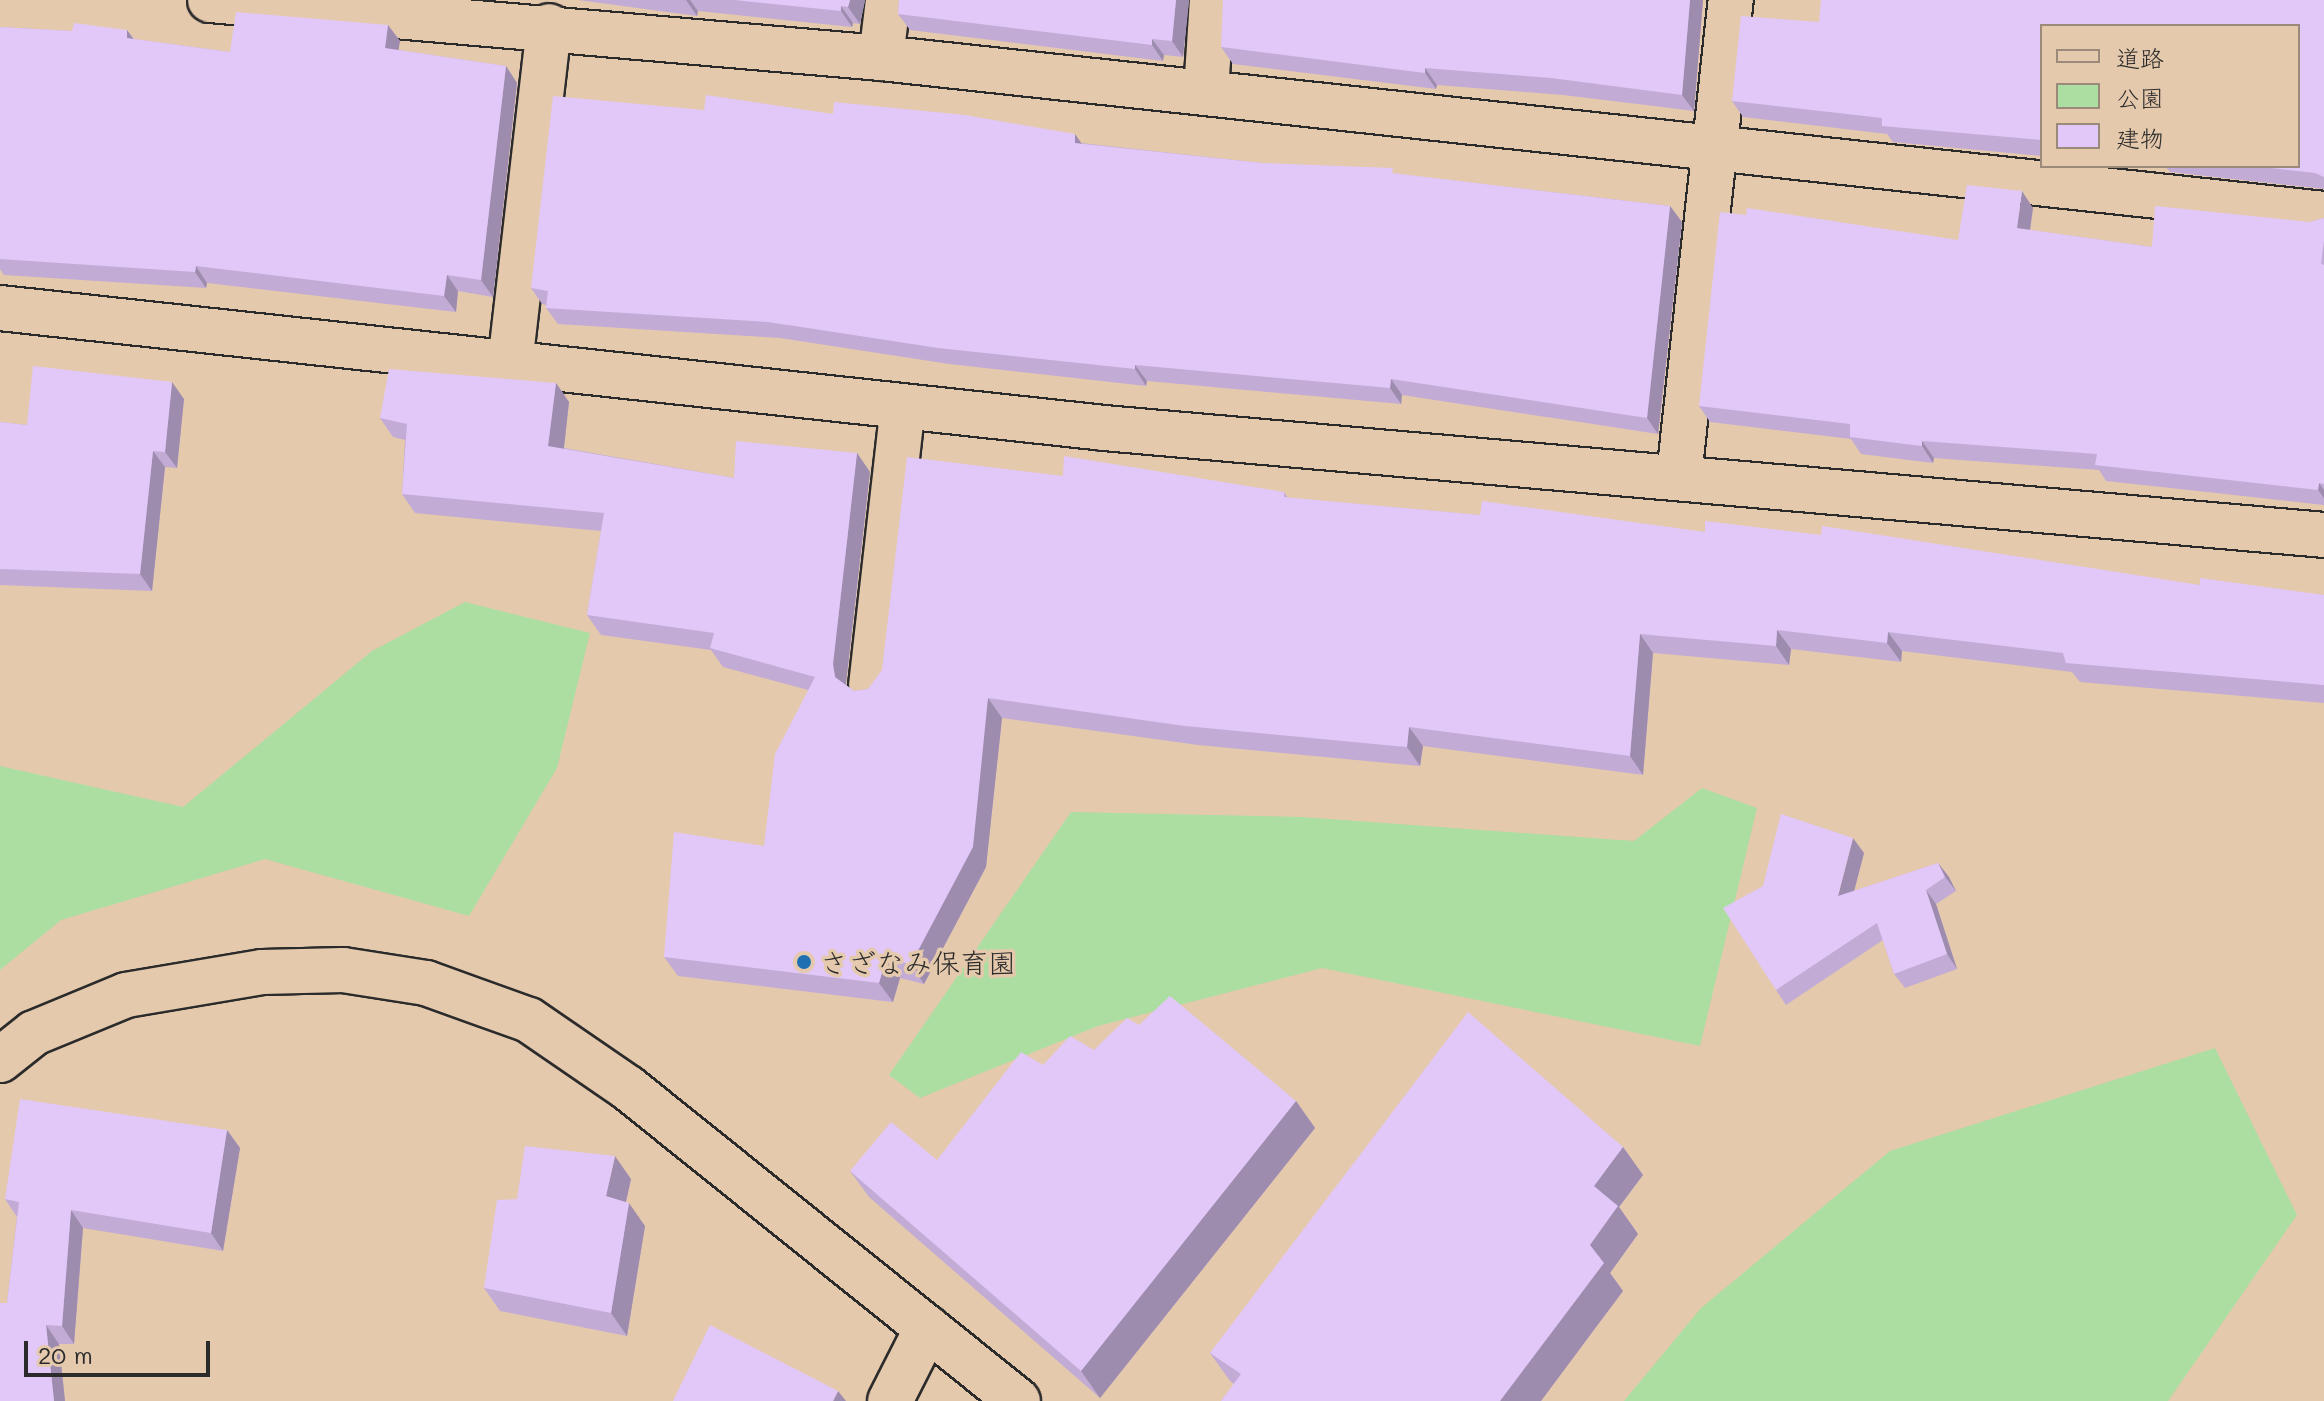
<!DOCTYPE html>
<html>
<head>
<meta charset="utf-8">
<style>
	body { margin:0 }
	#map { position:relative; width:2324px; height:1401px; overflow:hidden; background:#e5c9ad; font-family:Mali,"Klee One",sans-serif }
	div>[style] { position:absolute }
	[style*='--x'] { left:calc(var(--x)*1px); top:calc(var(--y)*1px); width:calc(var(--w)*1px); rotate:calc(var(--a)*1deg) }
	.green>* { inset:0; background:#abdea0 }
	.roads { filter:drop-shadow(2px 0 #2b2b2b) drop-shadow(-2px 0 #2b2b2b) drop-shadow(0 2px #2b2b2b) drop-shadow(0 -2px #2b2b2b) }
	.minor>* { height:44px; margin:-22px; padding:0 22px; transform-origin:22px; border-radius:22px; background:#e5c9ad }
	.tertiary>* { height:44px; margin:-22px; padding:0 22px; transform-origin:22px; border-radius:22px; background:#e5c9ad }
	.wall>* { inset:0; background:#c2acd5 }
	.shaded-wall>* { inset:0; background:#9e8cae }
	.building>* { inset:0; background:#e1c8f8 }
	.dots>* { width:22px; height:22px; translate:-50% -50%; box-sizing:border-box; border:4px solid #e5c9ad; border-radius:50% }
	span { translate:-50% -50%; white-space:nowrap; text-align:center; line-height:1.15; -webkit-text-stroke:7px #e5c9ad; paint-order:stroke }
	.poi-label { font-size:28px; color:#2b2b2b }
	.left { translate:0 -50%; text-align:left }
	.legend { position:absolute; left:2040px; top:24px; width:260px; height:144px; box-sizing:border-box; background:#e5c9ad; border:2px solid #9b8a79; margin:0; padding:10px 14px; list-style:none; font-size:24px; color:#2b2b2b }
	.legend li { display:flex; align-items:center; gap:16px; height:40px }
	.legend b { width:40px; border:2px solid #9b8a79 }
	.scale { position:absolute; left:24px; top:1341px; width:186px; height:36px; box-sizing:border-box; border:4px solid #2b2b2b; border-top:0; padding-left:10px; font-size:24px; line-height:28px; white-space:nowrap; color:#2b2b2b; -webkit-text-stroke:6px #e5c9ad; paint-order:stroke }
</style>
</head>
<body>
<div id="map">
	<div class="green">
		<i style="clip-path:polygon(465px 602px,590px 633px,557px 768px,469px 916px,265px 859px,61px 920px,0 970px,0 766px,183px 807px,372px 651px)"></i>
		<i style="clip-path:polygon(1702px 788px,1757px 808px,1700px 1046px,1322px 968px,1098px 1026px,920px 1098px,889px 1075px,1071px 812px,1302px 817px,1634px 841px)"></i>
		<i style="clip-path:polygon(2215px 1048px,2297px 1215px,2168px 1401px,1624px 1401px,1701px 1308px,1890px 1151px)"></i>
	</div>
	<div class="roads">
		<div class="minor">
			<i style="--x:210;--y:0;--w:674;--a:4.94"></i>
			<i style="--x:881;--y:58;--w:1451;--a:6.17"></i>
			<i style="--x:881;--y:58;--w:58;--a:-83.1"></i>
			<i style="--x:1206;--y:92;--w:92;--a:-86.3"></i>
			<i style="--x:0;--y:308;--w:1111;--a:6.2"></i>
			<i style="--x:1104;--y:428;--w:1225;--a:5.01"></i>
			<i style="--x:510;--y:364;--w:340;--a:-83.4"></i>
			<i style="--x:1679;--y:476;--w:479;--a:-83.8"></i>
			<i style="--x:871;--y:686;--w:281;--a:-83.5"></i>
			<i style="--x:890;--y:1401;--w:82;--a:-63.1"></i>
		</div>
		<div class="tertiary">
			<i style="--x:0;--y:1060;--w:43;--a:-38.5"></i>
			<i style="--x:34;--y:1033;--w:100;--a:-22.4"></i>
			<i style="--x:126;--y:995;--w:138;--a:-9.6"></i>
			<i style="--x:262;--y:972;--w:81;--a:-1.4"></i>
			<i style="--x:343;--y:970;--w:84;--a:8.9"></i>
			<i style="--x:426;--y:983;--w:109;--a:19.8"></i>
			<i style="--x:529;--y:1020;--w:120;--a:34.5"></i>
			<i style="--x:628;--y:1088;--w:500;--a:38.75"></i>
		</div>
	</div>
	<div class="wall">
		<i style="clip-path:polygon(578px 0,865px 0,860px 24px,853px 23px,852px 27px,698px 11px,697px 16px)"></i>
		<i style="clip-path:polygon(899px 0,1189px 0,1183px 57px,1164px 55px,1163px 61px,910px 30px,898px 14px)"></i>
		<i style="clip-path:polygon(1703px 0,1694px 111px,1563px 95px,1437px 85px,1436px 89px,1233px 64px,1221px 47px)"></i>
		<i style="clip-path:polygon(2324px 0,2324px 189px,2170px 172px,2166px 167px,2155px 166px,2298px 166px,2042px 26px,2042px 156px,1893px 142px,1887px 134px,1743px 117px,1732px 101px,1819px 22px)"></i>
		<i style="clip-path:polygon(388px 25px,400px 41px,398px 50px,506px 66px,517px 83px,493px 297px,458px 291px,456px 312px,207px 283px,206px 288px,4px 275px,0 269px,0 27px,72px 31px,127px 30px,134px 39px,230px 52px)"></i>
		<i style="clip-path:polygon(704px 110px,833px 114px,1081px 143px,1262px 163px,1397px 174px,1670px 206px,1682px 222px,1658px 434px,1402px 395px,1401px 404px,1147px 381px,1146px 386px,949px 364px,780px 338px,558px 324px,546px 308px,546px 305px,542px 304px,531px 288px)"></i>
		<i style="clip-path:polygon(2033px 208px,2030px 230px,2152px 247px,2310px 222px,2324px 218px,2324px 505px,2106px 481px,2099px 470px,1934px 458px,1933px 463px,1861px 454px,1851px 439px,1710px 422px,1699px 406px,1958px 240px)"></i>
		<i style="clip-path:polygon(556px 383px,569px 402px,564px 448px,734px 478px,857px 453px,870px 472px,846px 683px,847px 686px,854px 691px,868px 689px,1063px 476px,1284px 492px,1288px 498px,1480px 515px,1705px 532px,2200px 585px,2324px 595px,2324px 703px,2080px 682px,2072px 672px,1902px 651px,1901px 662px,1791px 649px,1789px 665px,1653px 653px,1643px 775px,1423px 746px,1420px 766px,1198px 745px,1002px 718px,986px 867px,924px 984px,900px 978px,893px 1002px,678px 976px,664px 957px,764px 846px,808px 690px,723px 667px,711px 650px,601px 635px,587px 615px,601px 531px,415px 513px,402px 494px,405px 440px,393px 437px,380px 418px)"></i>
		<i style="clip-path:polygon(184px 399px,177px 468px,165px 467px,152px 591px,0 585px,0 422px,27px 425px)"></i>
		<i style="clip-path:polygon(1864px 853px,1854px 891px,1938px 863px,1949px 877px,1956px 891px,1936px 904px,1957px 969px,1905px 988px,1894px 974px,1883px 940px,1786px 1005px,1776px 990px)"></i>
		<i style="clip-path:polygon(1139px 1025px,1296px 1101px,1315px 1128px,1100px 1398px,869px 1197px,850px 1171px,937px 1160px,1043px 1065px,1094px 1050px)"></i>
		<i style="clip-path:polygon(227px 1130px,240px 1148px,223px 1251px,83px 1228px,74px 1344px,59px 1344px,65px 1401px,0 1401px,7px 1303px,17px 1217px,5px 1199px)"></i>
		<i style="clip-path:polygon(1623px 1147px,1643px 1175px,1619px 1207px,1638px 1234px,1610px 1273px,1623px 1291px,1541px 1401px,1221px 1401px,1234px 1384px,1230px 1381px,1210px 1353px)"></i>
		<i style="clip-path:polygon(631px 1179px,626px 1202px,645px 1226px,627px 1336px,500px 1311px,484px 1288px,517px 1199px)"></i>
	</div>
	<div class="shaded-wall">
		<i style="clip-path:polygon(686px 0,690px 0,698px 11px,697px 16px)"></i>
		<i style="clip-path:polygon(850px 0,865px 0,860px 24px,848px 7px)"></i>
		<i style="clip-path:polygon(1176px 0,1189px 0,1183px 57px,1172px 41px)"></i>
		<i style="clip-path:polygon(1690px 0,1703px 0,1694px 111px,1682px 95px)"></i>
		<i style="clip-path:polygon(841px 6px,853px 23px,852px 27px,841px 11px)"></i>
		<i style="clip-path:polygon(388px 25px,400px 41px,396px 65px,385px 48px)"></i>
		<i style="clip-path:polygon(127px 30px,139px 47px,127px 38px)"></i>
		<i style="clip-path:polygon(1152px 39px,1164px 55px,1163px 61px,1152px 45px)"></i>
		<i style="clip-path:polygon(506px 66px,517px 83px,493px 297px,481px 280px)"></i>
		<i style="clip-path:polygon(1425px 68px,1437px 85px,1436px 89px,1425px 73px)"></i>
		<i style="clip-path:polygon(1075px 134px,1087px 151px,1075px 143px)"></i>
		<i style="clip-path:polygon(2022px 191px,2033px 208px,2028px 244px,2017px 228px)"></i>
		<i style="clip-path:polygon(1670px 206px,1682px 222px,1658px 434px,1647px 418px)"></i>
		<i style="clip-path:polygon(196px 266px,207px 283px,206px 288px,195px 272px)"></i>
		<i style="clip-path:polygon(447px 275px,458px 291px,456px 312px,444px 296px)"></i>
		<i style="clip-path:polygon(1135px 365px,1147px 381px,1146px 386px,1135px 369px)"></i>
		<i style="clip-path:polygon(1391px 379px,1402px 395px,1401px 404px,1390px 388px)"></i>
		<i style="clip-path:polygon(172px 382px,184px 399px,177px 468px,165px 452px)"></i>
		<i style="clip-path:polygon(556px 383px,569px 402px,562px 465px,548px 446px)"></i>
		<i style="clip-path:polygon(1922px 441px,1934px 458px,1933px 463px,1922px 446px)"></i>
		<i style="clip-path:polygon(153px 451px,165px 467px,152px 591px,140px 574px)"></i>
		<i style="clip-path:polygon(857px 453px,870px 472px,846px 683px,848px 697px,835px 677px,833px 664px)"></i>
		<i style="clip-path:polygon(2319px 483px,2324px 490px,2324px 498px,2318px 490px)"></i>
		<i style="clip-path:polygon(1777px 630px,1791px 649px,1789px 665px,1776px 646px)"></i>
		<i style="clip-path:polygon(1888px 632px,1902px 651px,1901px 662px,1887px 643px)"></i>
		<i style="clip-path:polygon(1640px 634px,1653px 653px,1643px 775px,1630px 756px)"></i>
		<i style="clip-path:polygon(988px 698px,1002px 718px,986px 867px,924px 984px,911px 964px)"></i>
		<i style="clip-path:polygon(1409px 727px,1423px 746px,1420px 766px,1407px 747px)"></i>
		<i style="clip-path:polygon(1853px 838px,1864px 853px,1849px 911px,1838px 896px)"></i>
		<i style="clip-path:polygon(1938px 863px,1949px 877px,1956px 891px,1945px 877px)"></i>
		<i style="clip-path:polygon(1926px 890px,1936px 904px,1957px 969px,1947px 954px)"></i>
		<i style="clip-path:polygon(886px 959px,900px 978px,893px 1002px,879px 983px)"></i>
		<i style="clip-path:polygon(1296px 1101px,1315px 1128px,1100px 1398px,1081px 1371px)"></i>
		<i style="clip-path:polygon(227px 1130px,240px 1148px,223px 1251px,211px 1233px)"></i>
		<i style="clip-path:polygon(1623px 1147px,1643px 1175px,1619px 1207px,1638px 1234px,1610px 1273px,1623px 1291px,1541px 1401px,1500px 1401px,1590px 1245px,1594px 1186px)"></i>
		<i style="clip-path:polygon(615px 1156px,631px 1179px,622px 1219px,606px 1196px)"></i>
		<i style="clip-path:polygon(629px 1203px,645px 1226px,627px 1336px,611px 1313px)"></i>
		<i style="clip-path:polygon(71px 1210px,83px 1228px,74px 1344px,62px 1326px)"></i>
		<i style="clip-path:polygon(46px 1325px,59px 1344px,65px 1401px,54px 1401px)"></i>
		<i style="clip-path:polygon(838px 1391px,846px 1401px,833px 1401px)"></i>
	</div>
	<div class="building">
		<i style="clip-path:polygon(734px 0,850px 0,848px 7px,841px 6px,841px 11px)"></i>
		<i style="clip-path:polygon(899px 0,1176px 0,1172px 41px,1152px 39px,1152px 45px,898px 14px)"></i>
		<i style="clip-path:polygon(1223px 0,1690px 0,1682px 95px,1551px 78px,1425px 68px,1425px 73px,1221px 47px)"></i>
		<i style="clip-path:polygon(1821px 0,2324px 0,2324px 177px,2315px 173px,2253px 166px,2298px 166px,2298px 26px,2042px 26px,2042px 140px,1882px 126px,1882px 118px,1732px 101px,1741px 16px,1819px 22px)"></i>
		<i style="clip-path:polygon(236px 12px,388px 25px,385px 48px,506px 66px,481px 280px,447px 275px,444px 296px,196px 266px,195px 272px,0 259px,0 27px,72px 31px,74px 23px,127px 30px,127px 38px,230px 52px)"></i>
		<i style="clip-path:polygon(706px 95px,833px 114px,834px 102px,965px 115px,1075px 134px,1075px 143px,1262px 163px,1393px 168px,1392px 173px,1670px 206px,1647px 418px,1391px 379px,1390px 388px,1135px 365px,1135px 369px,938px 348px,768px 322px,546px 308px,548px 291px,531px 288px,553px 96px,704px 110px)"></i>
		<i style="clip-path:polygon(1967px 185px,2022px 191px,2017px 228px,2152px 247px,2155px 206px,2310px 222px,2324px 218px,2324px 240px,2321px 264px,2324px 265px,2324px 484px,2319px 483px,2318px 490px,2095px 465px,2097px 454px,1922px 441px,1922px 446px,1850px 437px,1850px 424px,1699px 406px,1720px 212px,1746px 215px,1747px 208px,1958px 240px)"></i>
		<i style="clip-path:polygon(33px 366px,172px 382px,165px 452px,153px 451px,140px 574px,0 569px,0 422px,27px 425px)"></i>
		<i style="clip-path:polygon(389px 369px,556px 383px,548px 446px,734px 478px,736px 441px,857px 453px,833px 664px,835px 677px,854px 691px,868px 689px,882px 670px,907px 457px,1063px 476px,1064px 456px,1284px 492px,1284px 497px,1480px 515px,1482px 501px,1705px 532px,1705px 521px,1821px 535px,1822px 526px,2200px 585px,2200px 578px,2324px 595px,2324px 685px,2066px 663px,2063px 653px,1888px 632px,1887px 643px,1777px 630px,1776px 646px,1640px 634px,1630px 756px,1409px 727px,1407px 747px,1185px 726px,988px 698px,973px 847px,911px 964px,886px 959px,879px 983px,664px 957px,674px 832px,764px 846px,775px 754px,815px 677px,710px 648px,714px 633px,587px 615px,604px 513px,402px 494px,407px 424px,380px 418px)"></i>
		<i style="clip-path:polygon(1781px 814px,1853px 838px,1838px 896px,1938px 863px,1945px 877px,1926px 890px,1947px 954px,1894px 974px,1877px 923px,1776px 990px,1723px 908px,1763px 886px)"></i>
		<i style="clip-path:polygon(1170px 996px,1296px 1101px,1081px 1371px,850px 1171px,891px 1122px,937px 1160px,1021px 1052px,1043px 1065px,1070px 1036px,1094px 1050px,1127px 1018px,1139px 1025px)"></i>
		<i style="clip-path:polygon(1468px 1012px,1623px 1147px,1594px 1186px,1618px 1206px,1590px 1245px,1604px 1263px,1500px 1401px,1221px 1401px,1241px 1374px,1210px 1353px)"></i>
		<i style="clip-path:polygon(20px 1099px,227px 1130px,211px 1233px,71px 1210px,62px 1326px,46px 1325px,54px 1401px,0 1401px,0 1303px,7px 1303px,19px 1202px,5px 1199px)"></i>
		<i style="clip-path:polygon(525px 1146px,615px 1156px,606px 1196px,629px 1203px,611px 1313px,484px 1288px,497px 1200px,517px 1199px)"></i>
		<i style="clip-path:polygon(710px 1325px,838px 1391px,833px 1401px,673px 1401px)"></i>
	</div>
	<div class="dots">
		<i style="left:804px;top:962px;background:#1f6fb2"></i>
	</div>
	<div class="poi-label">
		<span class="left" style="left:820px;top:962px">さざなみ保育園</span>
	</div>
	<ul class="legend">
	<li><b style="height:10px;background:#e5c9ad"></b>道路</li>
	<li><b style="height:22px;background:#abdea0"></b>公園</li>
	<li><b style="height:22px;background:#e1c8f8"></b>建物</li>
	</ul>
	<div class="scale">20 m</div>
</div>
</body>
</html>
